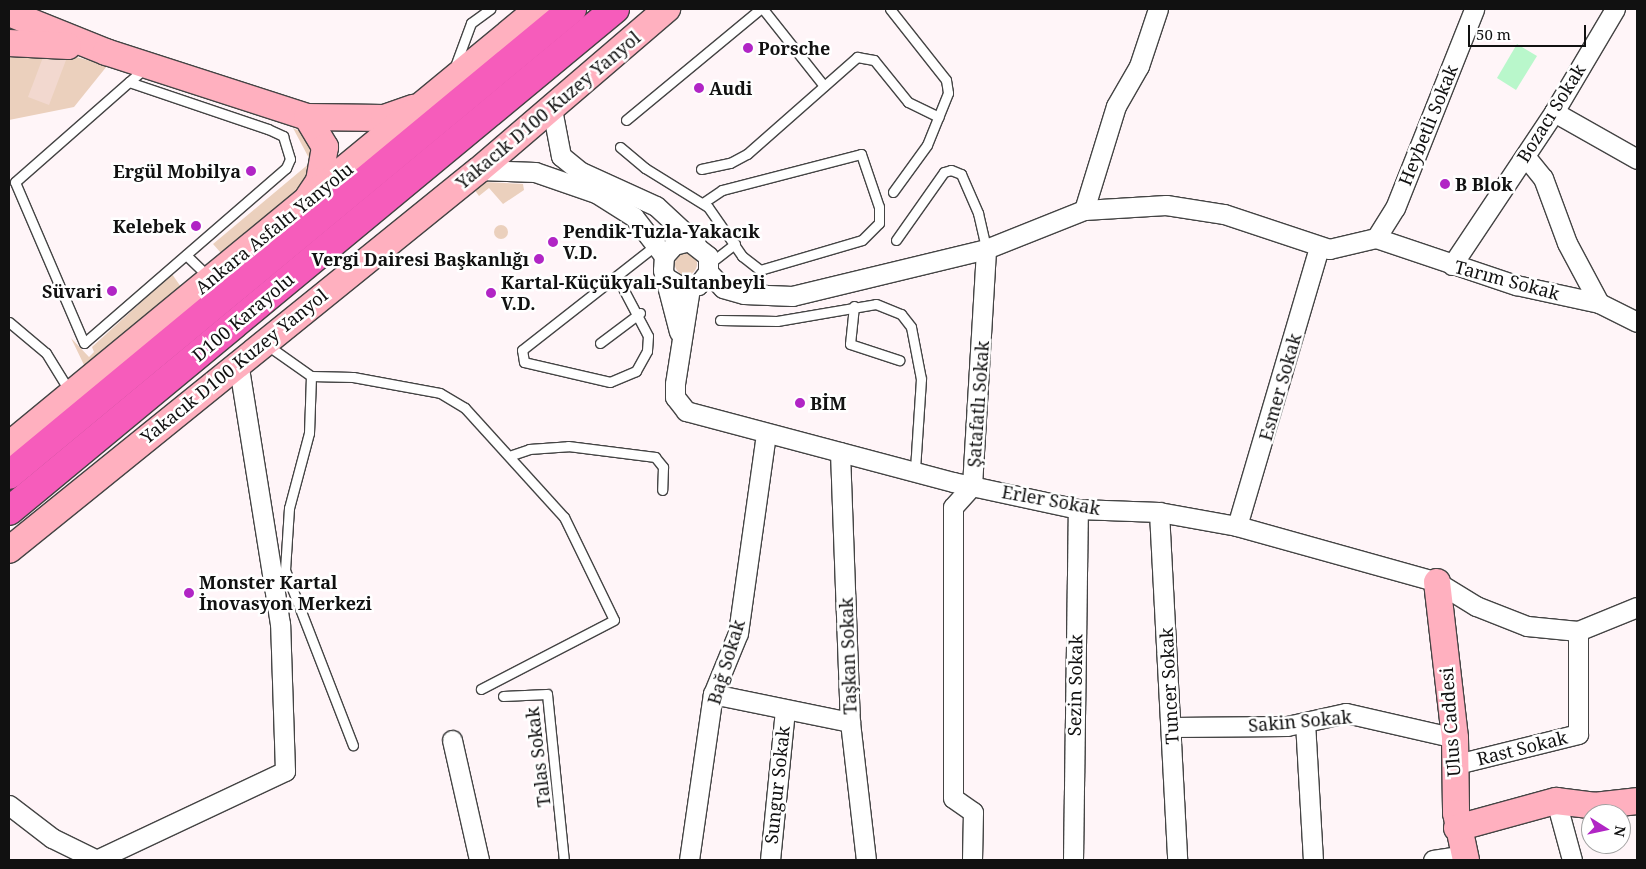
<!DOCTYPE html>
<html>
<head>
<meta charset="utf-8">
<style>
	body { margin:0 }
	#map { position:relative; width:1646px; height:869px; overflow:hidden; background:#fff5f8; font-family:"Noto Serif",serif }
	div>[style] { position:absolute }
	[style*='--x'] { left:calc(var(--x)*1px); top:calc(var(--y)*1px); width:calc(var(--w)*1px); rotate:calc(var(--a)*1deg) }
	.green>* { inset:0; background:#ebd0bd }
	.round { border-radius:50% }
	.pitch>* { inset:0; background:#f2d8cf }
	.water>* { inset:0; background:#b9f7cb }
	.roads { filter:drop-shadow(1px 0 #444) drop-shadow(-1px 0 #444) drop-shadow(0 1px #444) drop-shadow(0 -1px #444) }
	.lane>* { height:9px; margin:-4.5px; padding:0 4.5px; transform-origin:4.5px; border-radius:4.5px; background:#fff }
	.street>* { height:19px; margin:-9.5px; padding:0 9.5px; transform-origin:9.5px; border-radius:9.5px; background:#fff }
	.secondary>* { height:26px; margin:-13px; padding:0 13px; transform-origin:13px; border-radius:13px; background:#ffb0bf }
	.highway>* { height:28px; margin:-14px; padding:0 14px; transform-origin:14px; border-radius:14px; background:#f65cbb }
	.dots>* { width:14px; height:14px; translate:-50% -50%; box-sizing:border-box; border:2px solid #fff; border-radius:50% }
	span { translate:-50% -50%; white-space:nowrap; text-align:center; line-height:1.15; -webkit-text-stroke:5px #fff; paint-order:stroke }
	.poi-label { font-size:18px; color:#111; font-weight:700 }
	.left { translate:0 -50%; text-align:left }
	.right { translate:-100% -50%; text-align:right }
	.street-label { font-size:18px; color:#111 }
	.frame { position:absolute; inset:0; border:10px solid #111; pointer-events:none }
	.north { position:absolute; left:1581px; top:804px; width:50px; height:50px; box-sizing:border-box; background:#fff; border:1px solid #a0a0a0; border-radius:50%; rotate:100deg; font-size:14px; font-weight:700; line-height:20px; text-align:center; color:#111 }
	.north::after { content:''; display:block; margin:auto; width:18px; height:22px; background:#b125c5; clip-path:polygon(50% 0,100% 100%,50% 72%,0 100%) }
	.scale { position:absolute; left:1468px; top:25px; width:118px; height:22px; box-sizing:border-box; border:2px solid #111; border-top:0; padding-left:6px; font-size:15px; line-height:18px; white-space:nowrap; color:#111; -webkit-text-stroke:4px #fff; paint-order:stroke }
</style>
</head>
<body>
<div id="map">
	<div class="green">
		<i style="clip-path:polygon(9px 52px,60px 52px,107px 66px,74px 107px,9px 120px)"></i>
		<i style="clip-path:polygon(293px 128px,315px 139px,309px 181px,221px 253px,213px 244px,311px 162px)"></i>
		<i style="clip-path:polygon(483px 182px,523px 184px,524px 190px,503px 204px,489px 188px,479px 196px,474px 189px)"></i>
		<i class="round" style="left:494px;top:225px;width:14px;height:14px"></i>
		<i class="round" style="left:675px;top:253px;width:22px;height:22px"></i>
		<i style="clip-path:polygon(172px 274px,181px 287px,85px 367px,71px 338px,89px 357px,94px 352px,92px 347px)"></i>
	</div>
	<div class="pitch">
		<i style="clip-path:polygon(45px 52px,66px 60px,49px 105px,28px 97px)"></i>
	</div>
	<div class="water">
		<i style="clip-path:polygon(1517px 44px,1537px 56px,1516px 90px,1497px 78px)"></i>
	</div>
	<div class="roads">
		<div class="lane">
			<i style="--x:763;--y:9;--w:98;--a:51.6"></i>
			<i style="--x:890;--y:9;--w:90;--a:51.7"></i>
			<i style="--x:946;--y:80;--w:13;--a:81"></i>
			<i style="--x:948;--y:93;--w:56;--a:112"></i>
			<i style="--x:927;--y:145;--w:58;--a:125.9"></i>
			<i style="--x:454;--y:69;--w:49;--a:-69.7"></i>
			<i style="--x:471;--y:23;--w:24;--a:-36"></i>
			<i style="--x:129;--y:82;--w:147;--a:18.7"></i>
			<i style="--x:268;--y:129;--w:17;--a:25"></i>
			<i style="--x:283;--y:136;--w:24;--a:73"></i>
			<i style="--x:290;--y:159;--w:10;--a:114"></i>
			<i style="--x:286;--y:168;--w:267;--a:139.1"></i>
			<i style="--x:84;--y:343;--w:175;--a:-113.2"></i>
			<i style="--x:15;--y:182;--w:152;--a:-41.3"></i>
			<i style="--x:129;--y:82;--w:21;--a:-41"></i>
			<i style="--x:626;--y:120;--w:174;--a:-39.6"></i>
			<i style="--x:620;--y:147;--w:33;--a:40"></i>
			<i style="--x:645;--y:168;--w:74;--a:31.8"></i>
			<i style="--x:708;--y:207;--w:60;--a:55.2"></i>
			<i style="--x:742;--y:256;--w:23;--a:38"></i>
			<i style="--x:760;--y:270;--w:106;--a:-16.4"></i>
			<i style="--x:862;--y:240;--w:24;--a:-45"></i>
			<i style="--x:879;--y:223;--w:16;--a:-90"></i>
			<i style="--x:879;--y:207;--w:56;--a:-108.8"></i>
			<i style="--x:861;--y:154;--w:144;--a:165.5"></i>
			<i style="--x:722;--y:190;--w:23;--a:146"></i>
			<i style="--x:701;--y:169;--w:30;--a:-12"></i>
			<i style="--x:730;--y:163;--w:19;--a:-28"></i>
			<i style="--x:747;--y:154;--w:147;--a:-41.4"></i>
			<i style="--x:857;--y:57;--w:17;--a:10"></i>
			<i style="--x:874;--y:60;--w:54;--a:51"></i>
			<i style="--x:908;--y:102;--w:34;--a:26"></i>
			<i style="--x:896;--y:240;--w:83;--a:-54.8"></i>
			<i style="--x:944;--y:172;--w:7;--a:-16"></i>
			<i style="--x:951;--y:170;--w:11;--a:22"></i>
			<i style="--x:961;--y:174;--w:43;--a:66.4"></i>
			<i style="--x:978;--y:213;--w:37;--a:77"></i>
			<i style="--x:186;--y:255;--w:32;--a:44"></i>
			<i style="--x:709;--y:264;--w:33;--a:-38"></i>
			<i style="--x:618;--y:279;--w:64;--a:62.2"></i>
			<i style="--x:648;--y:336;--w:15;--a:94"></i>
			<i style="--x:647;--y:351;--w:23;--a:119"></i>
			<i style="--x:636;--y:371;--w:28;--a:157"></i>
			<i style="--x:610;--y:382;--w:88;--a:-166.9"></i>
			<i style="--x:524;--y:362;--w:12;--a:-99"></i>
			<i style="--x:522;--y:350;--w:172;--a:-38.1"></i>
			<i style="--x:854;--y:306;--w:38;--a:96"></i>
			<i style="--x:850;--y:344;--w:52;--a:18.1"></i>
			<i style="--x:720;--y:320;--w:57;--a:1"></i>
			<i style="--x:777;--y:321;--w:100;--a:-9.7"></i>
			<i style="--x:876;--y:304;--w:27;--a:22"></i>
			<i style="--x:901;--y:314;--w:16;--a:52"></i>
			<i style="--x:911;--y:327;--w:53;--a:79.1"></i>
			<i style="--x:921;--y:379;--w:90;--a:93.8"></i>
			<i style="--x:9;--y:322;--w:48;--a:40"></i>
			<i style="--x:46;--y:353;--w:46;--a:58.4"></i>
			<i style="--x:600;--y:343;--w:50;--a:-36.9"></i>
			<i style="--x:267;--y:345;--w:54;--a:35.2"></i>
			<i style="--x:311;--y:376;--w:42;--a:1.4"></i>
			<i style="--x:353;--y:377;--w:88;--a:10.4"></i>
			<i style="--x:440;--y:393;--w:29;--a:31"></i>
			<i style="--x:465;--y:408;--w:147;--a:47.8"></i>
			<i style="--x:564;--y:517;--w:114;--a:64.1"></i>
			<i style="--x:614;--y:620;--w:150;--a:152.6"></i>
			<i style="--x:311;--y:376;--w:57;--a:92"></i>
			<i style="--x:309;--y:433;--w:78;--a:104.9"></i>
			<i style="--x:289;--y:508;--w:62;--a:93.7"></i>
			<i style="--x:285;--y:570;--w:188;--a:68.8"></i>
			<i style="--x:512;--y:455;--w:18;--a:-19"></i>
			<i style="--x:529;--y:449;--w:39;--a:-4"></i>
			<i style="--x:568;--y:446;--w:88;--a:7.2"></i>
			<i style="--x:655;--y:457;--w:13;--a:51"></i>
			<i style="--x:663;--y:467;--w:23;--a:92"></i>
			<i style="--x:503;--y:696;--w:44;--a:-2.6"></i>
			<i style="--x:547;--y:694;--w:167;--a:84.2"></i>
		</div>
		<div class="street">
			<i style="--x:552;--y:109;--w:48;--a:79.2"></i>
			<i style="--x:561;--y:156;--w:26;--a:39"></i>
			<i style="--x:581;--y:172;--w:82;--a:24.4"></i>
			<i style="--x:656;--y:206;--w:54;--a:42.8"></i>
			<i style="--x:1554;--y:112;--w:95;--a:29.5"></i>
			<i style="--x:1525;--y:156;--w:28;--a:51"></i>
			<i style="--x:1543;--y:178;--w:69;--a:69.7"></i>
			<i style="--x:1567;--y:243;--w:68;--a:61.9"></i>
			<i style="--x:479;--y:170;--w:56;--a:2"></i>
			<i style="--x:535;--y:172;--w:65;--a:19"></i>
			<i style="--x:596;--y:193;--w:45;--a:32.3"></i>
			<i style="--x:634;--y:217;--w:49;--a:52.4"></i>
			<i style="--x:1084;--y:210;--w:109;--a:-72.9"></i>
			<i style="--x:1116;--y:106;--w:46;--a:-60.1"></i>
			<i style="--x:1139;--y:66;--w:60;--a:-71.6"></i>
			<i style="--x:1376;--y:238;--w:148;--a:18.6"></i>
			<i style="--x:1516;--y:285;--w:85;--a:12.2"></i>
			<i style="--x:1599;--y:303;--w:42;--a:26.6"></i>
			<i style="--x:1376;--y:238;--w:36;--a:-58"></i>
			<i style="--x:1395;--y:208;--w:214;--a:-68.3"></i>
			<i style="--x:1452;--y:265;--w:184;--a:-56.3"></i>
			<i style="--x:1554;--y:112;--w:120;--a:-59.4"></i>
			<i style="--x:708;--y:272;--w:22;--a:47"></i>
			<i style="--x:723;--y:288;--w:22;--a:16"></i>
			<i style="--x:744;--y:294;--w:48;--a:2.4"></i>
			<i style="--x:792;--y:296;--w:200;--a:-13.6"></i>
			<i style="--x:665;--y:277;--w:21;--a:31"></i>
			<i style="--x:683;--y:288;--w:15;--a:-11"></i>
			<i style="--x:698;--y:285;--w:16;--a:-52"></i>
			<i style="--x:708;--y:272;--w:16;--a:-90"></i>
			<i style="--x:708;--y:256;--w:24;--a:-142"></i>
			<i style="--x:689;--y:241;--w:16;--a:165"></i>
			<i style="--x:674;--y:245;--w:15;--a:132"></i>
			<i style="--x:664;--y:256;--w:14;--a:94"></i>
			<i style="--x:663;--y:270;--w:64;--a:75.5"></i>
			<i style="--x:690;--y:288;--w:97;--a:98.9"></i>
			<i style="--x:675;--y:384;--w:13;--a:90"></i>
			<i style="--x:675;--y:397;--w:18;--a:52"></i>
			<i style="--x:686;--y:411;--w:276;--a:14.9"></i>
			<i style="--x:953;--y:482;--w:128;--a:12.2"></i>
			<i style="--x:1078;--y:509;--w:81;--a:2.1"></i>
			<i style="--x:1159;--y:512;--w:79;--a:10.2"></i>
			<i style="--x:1237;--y:526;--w:208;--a:15.6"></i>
			<i style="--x:1437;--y:582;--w:46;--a:31.6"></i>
			<i style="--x:1476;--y:606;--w:55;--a:21.4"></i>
			<i style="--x:1527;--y:626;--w:51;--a:5.6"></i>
			<i style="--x:1578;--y:631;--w:64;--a:-22.1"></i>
			<i style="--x:840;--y:452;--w:270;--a:87.9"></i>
			<i style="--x:850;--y:722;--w:139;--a:83.4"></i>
			<i style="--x:1159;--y:512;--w:348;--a:87"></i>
			<i style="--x:1237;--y:526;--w:291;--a:-73.6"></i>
			<i style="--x:713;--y:694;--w:140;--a:11.6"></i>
			<i style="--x:1305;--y:722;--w:138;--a:86.7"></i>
			<i style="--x:1172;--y:727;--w:115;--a:-0.5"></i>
			<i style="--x:1287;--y:726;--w:60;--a:-12.4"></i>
			<i style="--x:1346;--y:713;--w:112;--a:12.9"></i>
			<i style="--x:452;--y:740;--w:123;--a:77.3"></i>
			<i style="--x:1453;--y:765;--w:129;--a:-13.9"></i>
			<i style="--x:1578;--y:734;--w:103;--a:-90"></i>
			<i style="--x:1556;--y:801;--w:61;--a:74.8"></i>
			<i style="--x:9;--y:805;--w:54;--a:37.5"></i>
			<i style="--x:52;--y:838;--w:50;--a:26.1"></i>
			<i style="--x:96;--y:860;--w:209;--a:-25.2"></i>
			<i style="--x:285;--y:771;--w:147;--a:-91.9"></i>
			<i style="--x:280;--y:624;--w:265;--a:-99.1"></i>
			<i style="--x:689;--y:860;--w:168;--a:-81.8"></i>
			<i style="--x:713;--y:694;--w:66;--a:-67.7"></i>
			<i style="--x:738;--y:633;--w:200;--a:-82"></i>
			<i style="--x:770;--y:860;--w:151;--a:-84.3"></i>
			<i style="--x:972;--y:860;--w:48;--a:-88.8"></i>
			<i style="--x:973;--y:812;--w:24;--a:-145"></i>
			<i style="--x:953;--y:798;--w:291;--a:-90"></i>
			<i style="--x:953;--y:507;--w:28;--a:-48"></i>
			<i style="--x:972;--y:486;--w:237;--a:-86.6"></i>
			<i style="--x:986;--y:249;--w:105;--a:-21.7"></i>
			<i style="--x:1084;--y:210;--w:82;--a:-3.5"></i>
			<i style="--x:1166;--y:205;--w:59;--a:8.8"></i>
			<i style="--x:1224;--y:214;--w:111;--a:18.4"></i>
			<i style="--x:1329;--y:249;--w:48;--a:-13.2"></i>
			<i style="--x:1073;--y:860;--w:351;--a:-89.2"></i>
			<i style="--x:1433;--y:860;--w:30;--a:-9"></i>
		</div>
		<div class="secondary">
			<i style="--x:9;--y:13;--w:105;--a:21.9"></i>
			<i style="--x:106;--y:52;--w:211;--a:17.9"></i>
			<i style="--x:307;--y:117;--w:77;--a:0.7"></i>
			<i style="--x:384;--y:118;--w:31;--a:-19"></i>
			<i style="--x:9;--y:43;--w:59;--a:2.9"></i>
			<i style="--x:307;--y:117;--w:35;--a:59"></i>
			<i style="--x:325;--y:147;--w:35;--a:100"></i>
			<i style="--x:319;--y:181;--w:18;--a:124"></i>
			<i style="--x:9;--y:445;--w:686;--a:-39.5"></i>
			<i style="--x:9;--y:550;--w:604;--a:-38.96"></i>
			<i style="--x:479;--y:170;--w:248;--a:-40.6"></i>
			<i style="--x:1437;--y:582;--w:157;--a:83.4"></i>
			<i style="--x:1455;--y:738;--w:75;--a:89.2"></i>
			<i style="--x:1456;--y:813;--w:48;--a:78"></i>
			<i style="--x:1457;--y:828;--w:103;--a:-15.3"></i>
			<i style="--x:1556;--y:801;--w:38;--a:7"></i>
			<i style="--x:1594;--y:806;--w:43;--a:-6.6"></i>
		</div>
		<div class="highway">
			<i style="--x:9;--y:475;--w:731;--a:-39.61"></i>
			<i style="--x:9;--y:511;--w:787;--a:-39.64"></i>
		</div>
	</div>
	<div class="dots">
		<i style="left:748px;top:48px;background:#b125c5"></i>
		<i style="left:699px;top:88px;background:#b125c5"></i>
		<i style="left:251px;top:171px;background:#b125c5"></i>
		<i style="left:1445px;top:184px;background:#b125c5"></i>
		<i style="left:196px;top:226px;background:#b125c5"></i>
		<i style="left:553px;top:242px;background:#b125c5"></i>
		<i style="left:539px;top:259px;background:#b125c5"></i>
		<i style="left:112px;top:291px;background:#b125c5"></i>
		<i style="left:491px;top:293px;background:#b125c5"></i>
		<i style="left:800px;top:403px;background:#b125c5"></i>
		<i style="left:189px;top:593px;background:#b125c5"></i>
	</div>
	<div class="poi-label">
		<span class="left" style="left:758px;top:48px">Porsche</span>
		<span class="left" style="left:709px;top:88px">Audi</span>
		<span class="right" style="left:241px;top:171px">Ergül Mobilya</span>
		<span class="left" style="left:1455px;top:184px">B Blok</span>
		<span class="right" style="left:186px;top:226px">Kelebek</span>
		<span class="left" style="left:563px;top:242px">Pendik-Tuzla-Yakacık<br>V.D.</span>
		<span class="right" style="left:529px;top:259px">Vergi Dairesi Başkanlığı</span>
		<span class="left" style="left:501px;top:293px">Kartal-Küçükyalı-Sultanbeyli<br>V.D.</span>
		<span class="right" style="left:102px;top:291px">Süvari</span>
		<span class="left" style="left:810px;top:403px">BİM</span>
		<span class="left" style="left:199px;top:593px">Monster Kartal<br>İnovasyon Merkezi</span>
	</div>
	<div class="street-label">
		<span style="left:548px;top:110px;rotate:-40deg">Yakacık D100 Kuzey Yanyol</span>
		<span style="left:1551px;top:113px;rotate:-58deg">Bozacı Sokak</span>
		<span style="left:1428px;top:125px;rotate:-68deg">Heybetli Sokak</span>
		<span style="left:274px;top:228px;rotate:-39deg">Ankara Asfaltı Yanyolu</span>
		<span style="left:1507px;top:280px;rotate:15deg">Tarım Sokak</span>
		<span style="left:243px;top:317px;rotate:-40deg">D100 Karayolu</span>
		<span style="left:234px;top:366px;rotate:-39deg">Yakacık D100 Kuzey Yanyol</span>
		<span style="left:1280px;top:387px;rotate:-74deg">Esmer Sokak</span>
		<span style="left:978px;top:404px;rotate:-86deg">Şatafatlı Sokak</span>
		<span style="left:1051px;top:500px;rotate:10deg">Erler Sokak</span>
		<span style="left:848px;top:656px;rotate:-92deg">Taşkan Sokak</span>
		<span style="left:726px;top:662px;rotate:-73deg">Bağ Sokak</span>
		<span style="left:1075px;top:685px;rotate:-89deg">Sezin Sokak</span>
		<span style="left:1169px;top:686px;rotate:-93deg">Tuncer Sokak</span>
		<span style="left:1300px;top:721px;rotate:-5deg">Sakin Sokak</span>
		<span style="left:1450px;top:722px;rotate:-94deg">Ulus Caddesi</span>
		<span style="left:1522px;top:748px;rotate:-14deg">Rast Sokak</span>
		<span style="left:538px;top:757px;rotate:-97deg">Talas Sokak</span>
		<span style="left:777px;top:785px;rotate:-84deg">Sungur Sokak</span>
	</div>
	<div class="frame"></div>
	<div class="north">N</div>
	<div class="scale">50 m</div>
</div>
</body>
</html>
